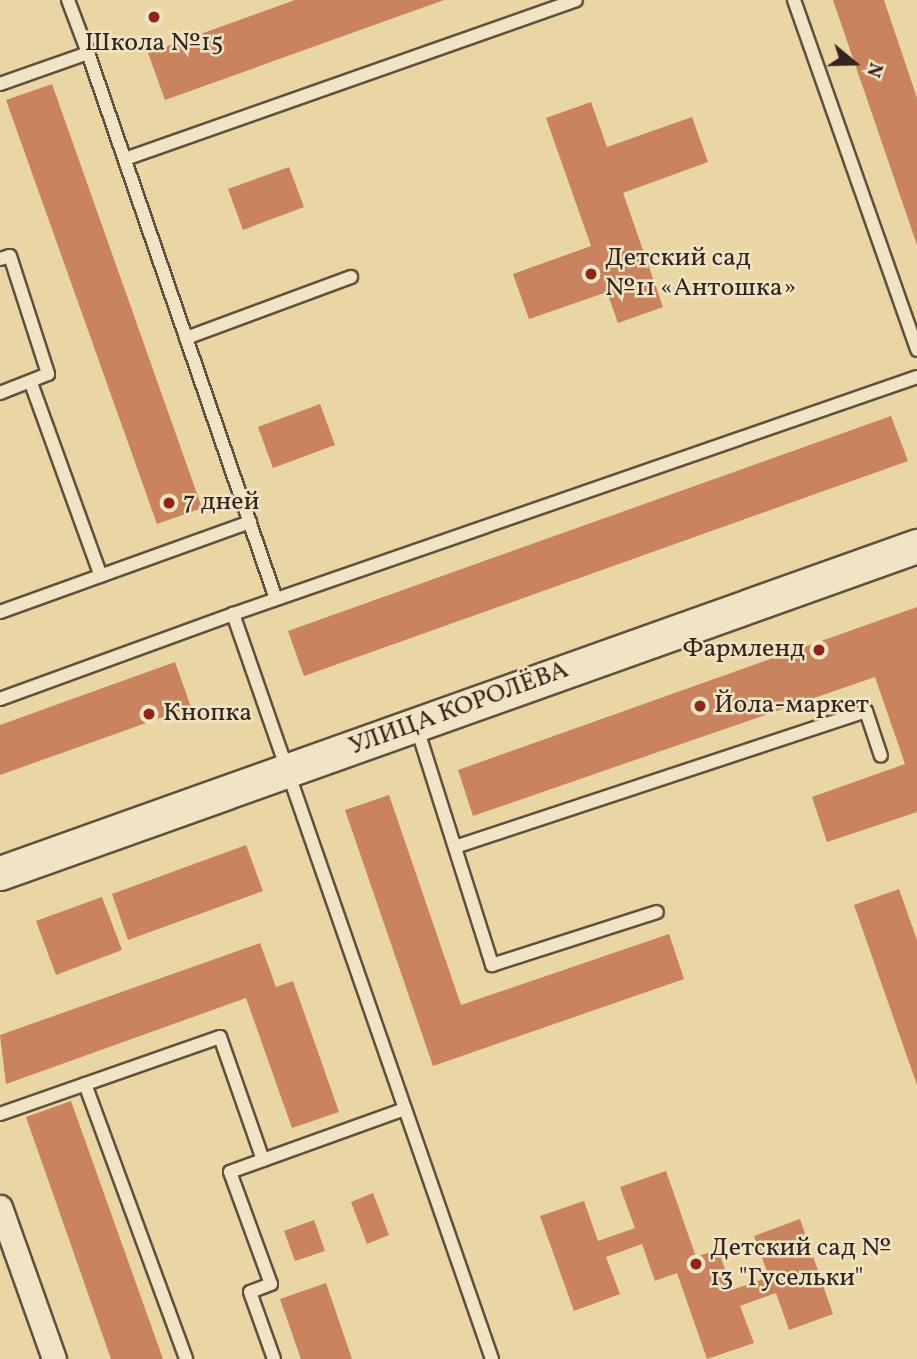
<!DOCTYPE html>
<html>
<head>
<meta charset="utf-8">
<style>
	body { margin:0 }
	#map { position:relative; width:917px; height:1359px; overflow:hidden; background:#ead5a4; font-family:Vollkorn,serif }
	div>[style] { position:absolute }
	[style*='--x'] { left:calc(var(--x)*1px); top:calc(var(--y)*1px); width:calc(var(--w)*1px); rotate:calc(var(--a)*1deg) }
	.building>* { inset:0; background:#c9845f }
	.roads { filter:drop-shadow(2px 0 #62503f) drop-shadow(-2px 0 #62503f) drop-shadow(0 2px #62503f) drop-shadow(0 -2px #62503f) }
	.lane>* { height:12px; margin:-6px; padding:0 6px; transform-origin:6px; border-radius:6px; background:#f1e4c4 }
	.street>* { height:23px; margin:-11.5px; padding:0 11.5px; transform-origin:11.5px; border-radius:11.5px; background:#f1e4c4 }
	.secondary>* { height:33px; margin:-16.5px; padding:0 16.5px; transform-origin:16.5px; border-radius:16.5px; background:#f1e4c4 }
	.dots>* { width:19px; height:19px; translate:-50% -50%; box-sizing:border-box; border:4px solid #f1e4c4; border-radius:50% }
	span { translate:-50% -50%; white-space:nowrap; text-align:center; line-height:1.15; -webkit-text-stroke:5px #f1e4c4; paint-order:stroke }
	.poi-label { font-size:26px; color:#34241d }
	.left { translate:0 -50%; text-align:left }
	.right { translate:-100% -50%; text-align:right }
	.street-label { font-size:26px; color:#34241d }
	.north { position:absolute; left:819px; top:28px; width:70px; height:70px; -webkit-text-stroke:5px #f1e4c4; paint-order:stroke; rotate:109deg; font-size:19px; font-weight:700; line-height:28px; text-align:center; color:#34241d }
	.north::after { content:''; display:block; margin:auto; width:24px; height:32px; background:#34241d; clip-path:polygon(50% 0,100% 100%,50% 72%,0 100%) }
</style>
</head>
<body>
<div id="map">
	<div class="building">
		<i style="clip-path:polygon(295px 0,444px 0,165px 100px,148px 53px)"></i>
		<i style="clip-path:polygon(833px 0,884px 0,917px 98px,917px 245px)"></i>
		<i style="clip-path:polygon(52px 84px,202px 508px,157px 524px,6px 100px)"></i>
		<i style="clip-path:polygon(591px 102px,607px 147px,692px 117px,708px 162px,623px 193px,663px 307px,618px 323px,607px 292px,529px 319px,513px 274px,591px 246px,546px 118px)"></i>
		<i style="clip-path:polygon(289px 167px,304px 207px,243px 230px,228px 189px)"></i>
		<i style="clip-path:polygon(320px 404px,335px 445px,273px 468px,258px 427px)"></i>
		<i style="clip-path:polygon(891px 416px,908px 461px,304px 676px,288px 631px)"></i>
		<i style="clip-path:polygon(917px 607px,917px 812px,827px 842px,812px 797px,905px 764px,875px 677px,473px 816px,458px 770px)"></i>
		<i style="clip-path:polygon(175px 662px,191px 707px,0 775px,0 725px)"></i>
		<i style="clip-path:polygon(389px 795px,461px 1005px,669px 934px,684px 979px,433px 1066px,345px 810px)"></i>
		<i style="clip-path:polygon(246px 845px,263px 891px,128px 940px,112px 894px)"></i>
		<i style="clip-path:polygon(899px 889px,917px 940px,917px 1085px,854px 905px)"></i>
		<i style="clip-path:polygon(102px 897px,122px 950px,56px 975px,36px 921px)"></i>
		<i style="clip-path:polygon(260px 943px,276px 987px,293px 981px,339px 1112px,292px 1128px,246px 998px,6px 1084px,0 1035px)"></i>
		<i style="clip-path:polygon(71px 1101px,163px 1359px,111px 1359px,26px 1117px)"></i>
		<i style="clip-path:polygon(666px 1171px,696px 1257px,718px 1249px,732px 1290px,769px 1277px,754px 1236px,800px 1219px,833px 1314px,789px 1330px,776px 1293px,740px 1306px,754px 1343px,707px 1359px,677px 1273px,655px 1281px,642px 1244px,606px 1257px,620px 1294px,574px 1311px,540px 1216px,584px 1201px,598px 1241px,635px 1228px,620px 1187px)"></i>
		<i style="clip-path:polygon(373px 1193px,389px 1235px,367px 1244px,351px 1202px)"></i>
		<i style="clip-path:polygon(314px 1220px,325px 1251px,295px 1261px,284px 1231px)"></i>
		<i style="clip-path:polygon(326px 1283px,352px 1359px,301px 1359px,280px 1299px)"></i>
	</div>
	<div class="roads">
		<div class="lane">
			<i style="--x:68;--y:0;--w:57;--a:69.3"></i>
			<i style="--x:794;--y:0;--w:371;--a:70.6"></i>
			<i style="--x:0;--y:84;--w:93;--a:-19.4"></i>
			<i style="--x:88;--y:53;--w:577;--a:71"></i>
			<i style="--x:125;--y:159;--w:478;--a:-19.4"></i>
			<i style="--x:0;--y:259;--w:10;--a:-17"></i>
			<i style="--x:10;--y:256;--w:124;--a:72.1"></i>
			<i style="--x:48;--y:374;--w:52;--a:158.4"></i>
			<i style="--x:186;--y:338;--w:176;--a:-20.3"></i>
			<i style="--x:31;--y:383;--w:205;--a:70.1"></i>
			<i style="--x:0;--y:612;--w:266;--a:-19.8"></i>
			<i style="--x:0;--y:699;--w:248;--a:-20"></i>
			<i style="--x:416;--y:725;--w:252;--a:72.4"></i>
			<i style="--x:492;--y:965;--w:173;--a:-17.8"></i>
			<i style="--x:455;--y:847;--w:433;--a:-18.3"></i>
			<i style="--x:866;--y:711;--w:47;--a:71.6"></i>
			<i style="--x:85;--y:1084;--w:293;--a:69.8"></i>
			<i style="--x:0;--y:1114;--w:233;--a:-19.3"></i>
			<i style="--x:220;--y:1037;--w:130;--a:70.7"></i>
			<i style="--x:263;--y:1160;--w:151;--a:-19.8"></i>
			<i style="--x:263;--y:1160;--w:35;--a:160"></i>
			<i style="--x:230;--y:1172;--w:119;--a:69.9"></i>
			<i style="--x:271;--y:1284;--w:22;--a:159"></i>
			<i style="--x:250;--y:1292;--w:71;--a:70.3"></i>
			<i style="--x:492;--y:1359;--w:789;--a:-109.17"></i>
			<i style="--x:233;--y:614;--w:724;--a:-19.11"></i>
		</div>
		<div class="street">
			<i style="--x:0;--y:1207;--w:161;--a:70.4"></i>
		</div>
		<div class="secondary">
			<i style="--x:0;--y:873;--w:974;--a:-19.63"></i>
		</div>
	</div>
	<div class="dots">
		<i style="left:154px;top:17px;background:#8f2418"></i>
		<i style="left:591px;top:274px;background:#8f2418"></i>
		<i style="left:169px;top:503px;background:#8f2418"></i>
		<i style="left:819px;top:650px;background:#8f2418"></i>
		<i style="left:700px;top:706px;background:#8f2418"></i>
		<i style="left:149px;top:714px;background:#8f2418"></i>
		<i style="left:696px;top:1264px;background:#8f2418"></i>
	</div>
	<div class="poi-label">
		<span style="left:154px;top:44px">Школа №15</span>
		<span class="left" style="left:605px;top:274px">Детский сад<br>№11 «Антошка»</span>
		<span class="left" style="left:183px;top:503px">7 дней</span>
		<span class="right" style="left:805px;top:650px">Фармленд</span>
		<span class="left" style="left:714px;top:706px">Йола-маркет</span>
		<span class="left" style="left:163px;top:714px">Кнопка</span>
		<span class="left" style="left:710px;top:1264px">Детский сад №<br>13 "Гусельки"</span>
	</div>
	<div class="street-label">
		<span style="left:459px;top:709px;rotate:-20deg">УЛИЦА КОРОЛЁВА</span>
	</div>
	<div class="north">N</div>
</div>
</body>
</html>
